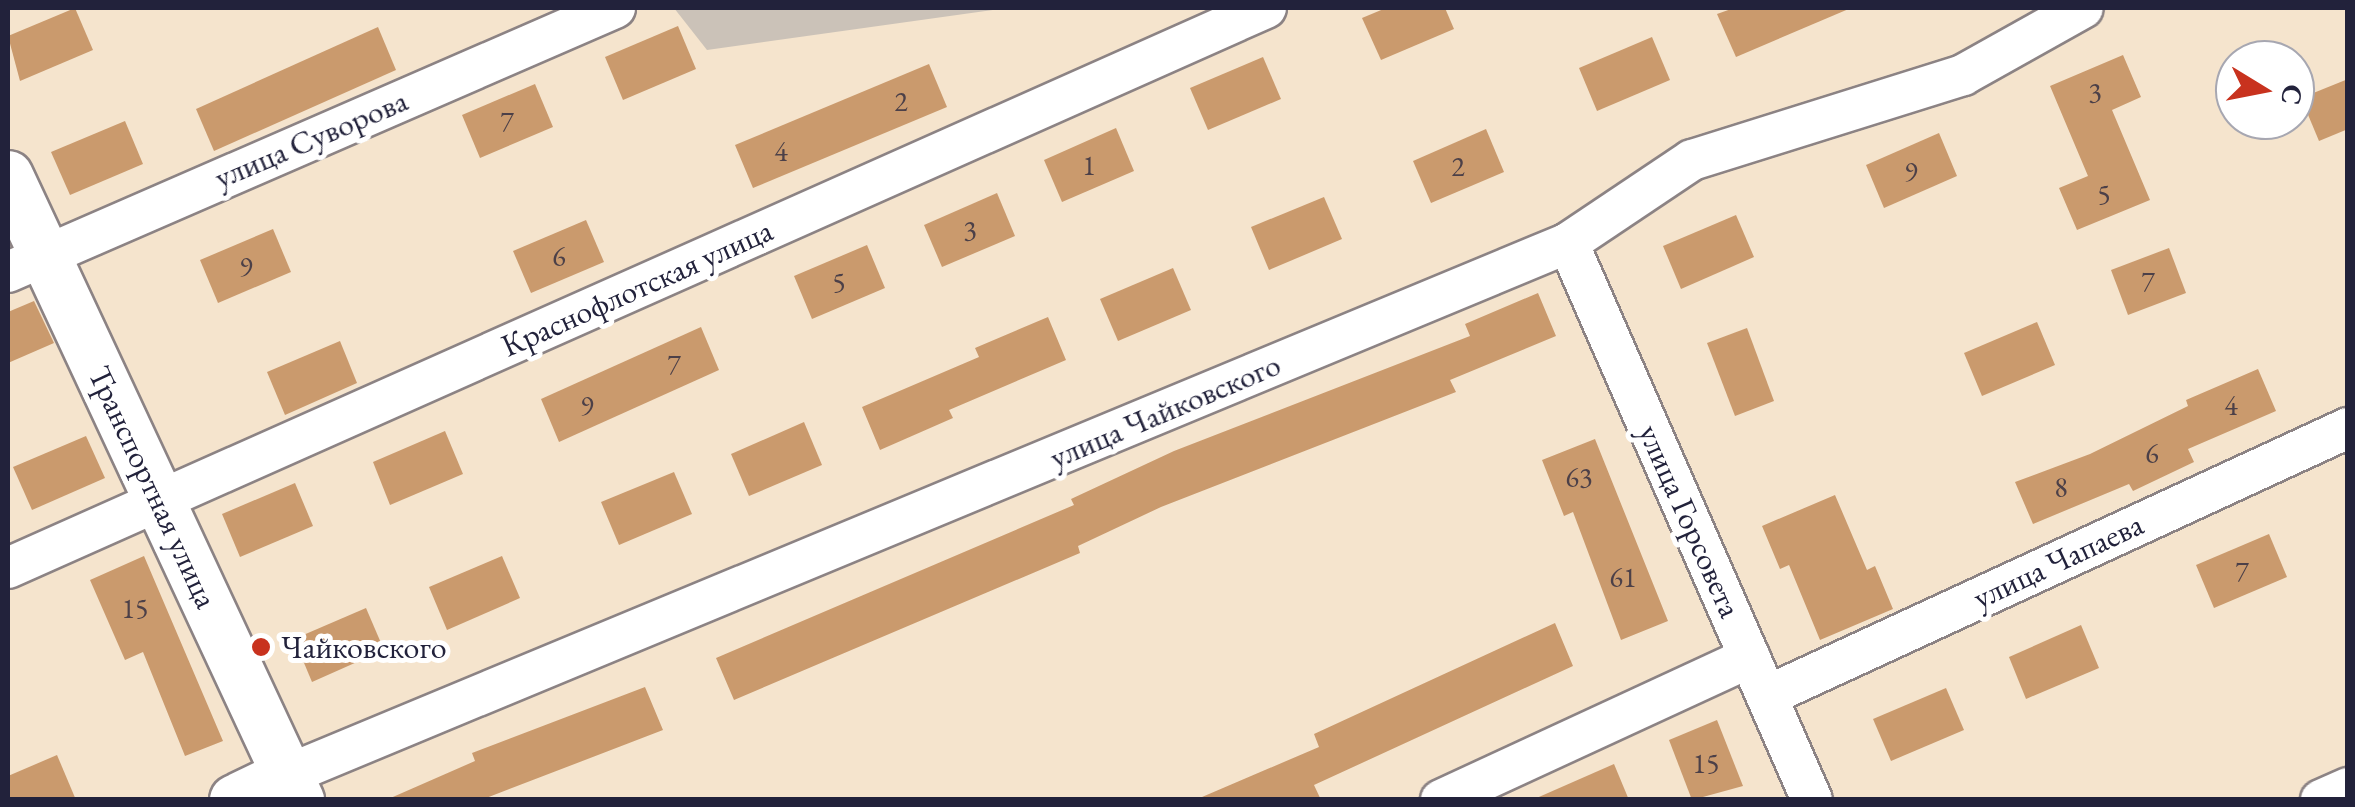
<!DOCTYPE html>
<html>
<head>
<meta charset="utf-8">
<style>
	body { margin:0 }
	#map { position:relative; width:2355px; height:807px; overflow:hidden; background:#f5e4cd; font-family:"EB Garamond",serif }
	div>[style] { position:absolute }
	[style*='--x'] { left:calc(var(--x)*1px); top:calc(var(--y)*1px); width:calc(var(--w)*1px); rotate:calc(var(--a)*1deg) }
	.industrial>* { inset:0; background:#cbc2b8 }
	.building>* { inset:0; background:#ca9a6d }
	.roads { filter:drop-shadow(2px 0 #8c8384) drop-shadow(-2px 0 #8c8384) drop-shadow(0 2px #8c8384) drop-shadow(0 -2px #8c8384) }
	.minor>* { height:40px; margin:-20px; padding:0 20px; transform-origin:20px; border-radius:20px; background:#fff }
	.tertiary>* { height:50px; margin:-25px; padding:0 25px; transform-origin:25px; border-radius:25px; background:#fff }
	.dots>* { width:28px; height:28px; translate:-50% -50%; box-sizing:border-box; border:5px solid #fff; border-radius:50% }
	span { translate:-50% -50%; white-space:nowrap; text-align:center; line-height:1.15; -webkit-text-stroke:10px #fff; paint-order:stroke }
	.number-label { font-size:28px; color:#4c4048 }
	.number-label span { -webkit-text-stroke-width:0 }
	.street-label { font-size:32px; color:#22223b }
	.poi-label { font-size:32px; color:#22223b }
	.left { translate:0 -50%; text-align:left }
	.frame { position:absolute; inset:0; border:10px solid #22223b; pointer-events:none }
	.north { position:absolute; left:2215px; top:40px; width:100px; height:100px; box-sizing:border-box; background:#fff; border:2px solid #a7a7b1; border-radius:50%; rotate:100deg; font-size:28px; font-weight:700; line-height:40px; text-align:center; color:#22223b }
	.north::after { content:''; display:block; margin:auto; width:35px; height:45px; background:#c8321e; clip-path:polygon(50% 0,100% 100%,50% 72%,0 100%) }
</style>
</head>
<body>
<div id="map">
	<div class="industrial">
		<i style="clip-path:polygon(674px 8px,1007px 8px,707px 50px)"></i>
	</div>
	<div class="building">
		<i style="clip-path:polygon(75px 8px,93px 50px,20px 81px,8px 36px)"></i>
		<i style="clip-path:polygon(1386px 8px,1445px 8px,1454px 29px,1381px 60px,1362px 18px)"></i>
		<i style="clip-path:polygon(1734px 8px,1851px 8px,1736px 57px,1717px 14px)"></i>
		<i style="clip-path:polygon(678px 26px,696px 69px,623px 100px,605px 57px)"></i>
		<i style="clip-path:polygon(378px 27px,396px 70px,214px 151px,196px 109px)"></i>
		<i style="clip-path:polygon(1652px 37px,1670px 80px,1597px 111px,1579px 68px)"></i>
		<i style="clip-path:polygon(2123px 55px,2141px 97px,2112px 110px,2150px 200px,2077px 230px,2059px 188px,2088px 176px,2050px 86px)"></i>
		<i style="clip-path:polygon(1263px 57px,1281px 99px,1208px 130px,1190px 88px)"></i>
		<i style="clip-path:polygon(929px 64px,947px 107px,753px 188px,735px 145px)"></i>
		<i style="clip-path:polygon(2348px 79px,2348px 129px,2319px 141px,2301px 98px)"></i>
		<i style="clip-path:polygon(535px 84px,553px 127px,480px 158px,462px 115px)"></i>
		<i style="clip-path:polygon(125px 121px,143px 164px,70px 195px,51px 152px)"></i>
		<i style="clip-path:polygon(1116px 128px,1134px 171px,1062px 202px,1044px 160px)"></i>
		<i style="clip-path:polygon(1486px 129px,1504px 172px,1431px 203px,1413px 161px)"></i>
		<i style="clip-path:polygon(1939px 133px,1957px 176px,1884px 208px,1866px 165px)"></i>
		<i style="clip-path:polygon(997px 193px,1015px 236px,942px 267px,924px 225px)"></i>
		<i style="clip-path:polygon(1324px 197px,1342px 239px,1269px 270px,1251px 227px)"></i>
		<i style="clip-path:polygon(1736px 215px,1754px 257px,1681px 289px,1663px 246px)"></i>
		<i style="clip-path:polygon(586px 220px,604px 262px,531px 293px,513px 251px)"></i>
		<i style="clip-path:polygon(273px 229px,291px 272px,218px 303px,200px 260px)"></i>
		<i style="clip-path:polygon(867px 245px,885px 288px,812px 319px,794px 276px)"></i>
		<i style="clip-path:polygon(2169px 248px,2186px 293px,2128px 315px,2111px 270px)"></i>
		<i style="clip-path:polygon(1173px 268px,1191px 310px,1118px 341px,1100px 299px)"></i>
		<i style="clip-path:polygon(1538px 293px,1556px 336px,1450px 380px,1456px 392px,1161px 507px,1078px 546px,1080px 553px,734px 700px,716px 658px,1074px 505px,1071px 499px,1174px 451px,1470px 336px,1465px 324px)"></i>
		<i style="clip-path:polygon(34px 301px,54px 343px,8px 363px,8px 312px)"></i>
		<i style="clip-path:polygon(1048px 317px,1066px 360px,949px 410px,953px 418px,880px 450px,862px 407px,979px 357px,975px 348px)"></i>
		<i style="clip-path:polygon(2037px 322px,2055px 365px,1982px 396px,1964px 353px)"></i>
		<i style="clip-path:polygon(701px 327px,719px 370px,559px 442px,541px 399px)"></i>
		<i style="clip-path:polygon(1747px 328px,1774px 401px,1735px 416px,1707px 343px)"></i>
		<i style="clip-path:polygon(340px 341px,357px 383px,285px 415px,267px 372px)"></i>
		<i style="clip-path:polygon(2258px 369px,2276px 411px,2188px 449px,2194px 462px,2133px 491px,2129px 484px,2033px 524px,2015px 482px,2090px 454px,2188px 406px,2186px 400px)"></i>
		<i style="clip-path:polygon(804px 422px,822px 465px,749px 496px,731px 454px)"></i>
		<i style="clip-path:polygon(445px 431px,463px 474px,390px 505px,373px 462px)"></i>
		<i style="clip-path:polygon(86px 436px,105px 478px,32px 510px,13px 467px)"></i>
		<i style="clip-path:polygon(1595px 439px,1668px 621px,1621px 640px,1573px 512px,1564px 516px,1542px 460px)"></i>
		<i style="clip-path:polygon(674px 472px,692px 514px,619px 545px,601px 502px)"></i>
		<i style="clip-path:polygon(295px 483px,313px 526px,240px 557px,222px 514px)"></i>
		<i style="clip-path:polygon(1835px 495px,1867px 570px,1875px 566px,1893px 609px,1820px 640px,1789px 565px,1780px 569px,1762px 526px)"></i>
		<i style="clip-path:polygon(2269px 534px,2287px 577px,2214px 608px,2196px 565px)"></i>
		<i style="clip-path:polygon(144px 556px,223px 741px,185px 756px,143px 652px,125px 660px,90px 580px)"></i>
		<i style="clip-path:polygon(502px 556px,520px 598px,447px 630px,429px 587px)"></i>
		<i style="clip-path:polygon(366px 608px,384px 650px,312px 682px,294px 639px)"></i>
		<i style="clip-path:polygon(1555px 623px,1573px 666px,1314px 785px,1321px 800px,1195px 800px,1319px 747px,1314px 734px)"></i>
		<i style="clip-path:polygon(2081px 625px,2099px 668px,2026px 699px,2009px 657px)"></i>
		<i style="clip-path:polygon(645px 687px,663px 730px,481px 800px,386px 800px,475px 761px,472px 753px)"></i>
		<i style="clip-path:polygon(1946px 688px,1964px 730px,1891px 761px,1873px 719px)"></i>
		<i style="clip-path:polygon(1717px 720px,1743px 786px,1692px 800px,1669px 740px)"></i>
		<i style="clip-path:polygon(57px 755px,76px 800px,8px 800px,8px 776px)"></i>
		<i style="clip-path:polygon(1614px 764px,1629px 800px,1532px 800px)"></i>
	</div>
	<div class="roads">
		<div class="minor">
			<i style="--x:1568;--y:243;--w:608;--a:66.34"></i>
			<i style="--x:8;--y:272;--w:662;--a:-23.51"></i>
			<i style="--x:8;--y:568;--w:1377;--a:-24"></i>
			<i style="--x:1769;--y:695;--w:638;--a:-24.76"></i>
			<i style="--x:287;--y:775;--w:1387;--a:-22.55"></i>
			<i style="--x:1568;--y:243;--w:149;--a:-33.8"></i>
			<i style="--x:1692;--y:160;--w:284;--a:-17.4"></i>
			<i style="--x:1963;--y:75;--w:137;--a:-29.2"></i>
			<i style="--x:1441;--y:800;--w:340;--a:-24.8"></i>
			<i style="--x:2321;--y:800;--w:30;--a:-24"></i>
		</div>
		<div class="tertiary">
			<i style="--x:8;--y:176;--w:689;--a:65"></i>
			<i style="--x:235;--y:800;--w:58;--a:-25.7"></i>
		</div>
	</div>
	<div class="dots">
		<i style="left:261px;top:647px;background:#c8321e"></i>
	</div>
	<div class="number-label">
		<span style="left:2095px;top:92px">3</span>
		<span style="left:901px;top:101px">2</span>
		<span style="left:507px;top:121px">7</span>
		<span style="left:781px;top:151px">4</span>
		<span style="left:1089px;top:165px">1</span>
		<span style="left:1458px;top:166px">2</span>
		<span style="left:1911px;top:171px">9</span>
		<span style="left:2104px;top:194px">5</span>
		<span style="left:970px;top:230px">3</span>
		<span style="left:559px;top:256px">6</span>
		<span style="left:246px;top:266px">9</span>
		<span style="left:2148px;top:281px">7</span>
		<span style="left:839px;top:282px">5</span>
		<span style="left:674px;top:364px">7</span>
		<span style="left:587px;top:405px">9</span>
		<span style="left:2231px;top:405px">4</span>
		<span style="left:2152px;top:453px">6</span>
		<span style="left:1579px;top:477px">63</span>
		<span style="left:2061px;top:487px">8</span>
		<span style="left:2242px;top:571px">7</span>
		<span style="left:1623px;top:577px">61</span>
		<span style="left:135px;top:608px">15</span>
		<span style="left:1706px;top:763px">15</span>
	</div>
	<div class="street-label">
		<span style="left:311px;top:139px;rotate:-23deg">улица Суворова</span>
		<span style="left:637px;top:288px;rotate:-24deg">Краснофлотская улица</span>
		<span style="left:1165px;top:411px;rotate:-23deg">улица Чайковского</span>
		<span style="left:153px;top:487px;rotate:65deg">Транспортная улица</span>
		<span style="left:1690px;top:521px;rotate:66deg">улица Горсовета</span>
		<span style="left:2058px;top:561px;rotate:-25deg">улица Чапаева</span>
	</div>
	<div class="poi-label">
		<span class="left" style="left:281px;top:647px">Чайковского</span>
	</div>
	<div class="frame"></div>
	<div class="north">С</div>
</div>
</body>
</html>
